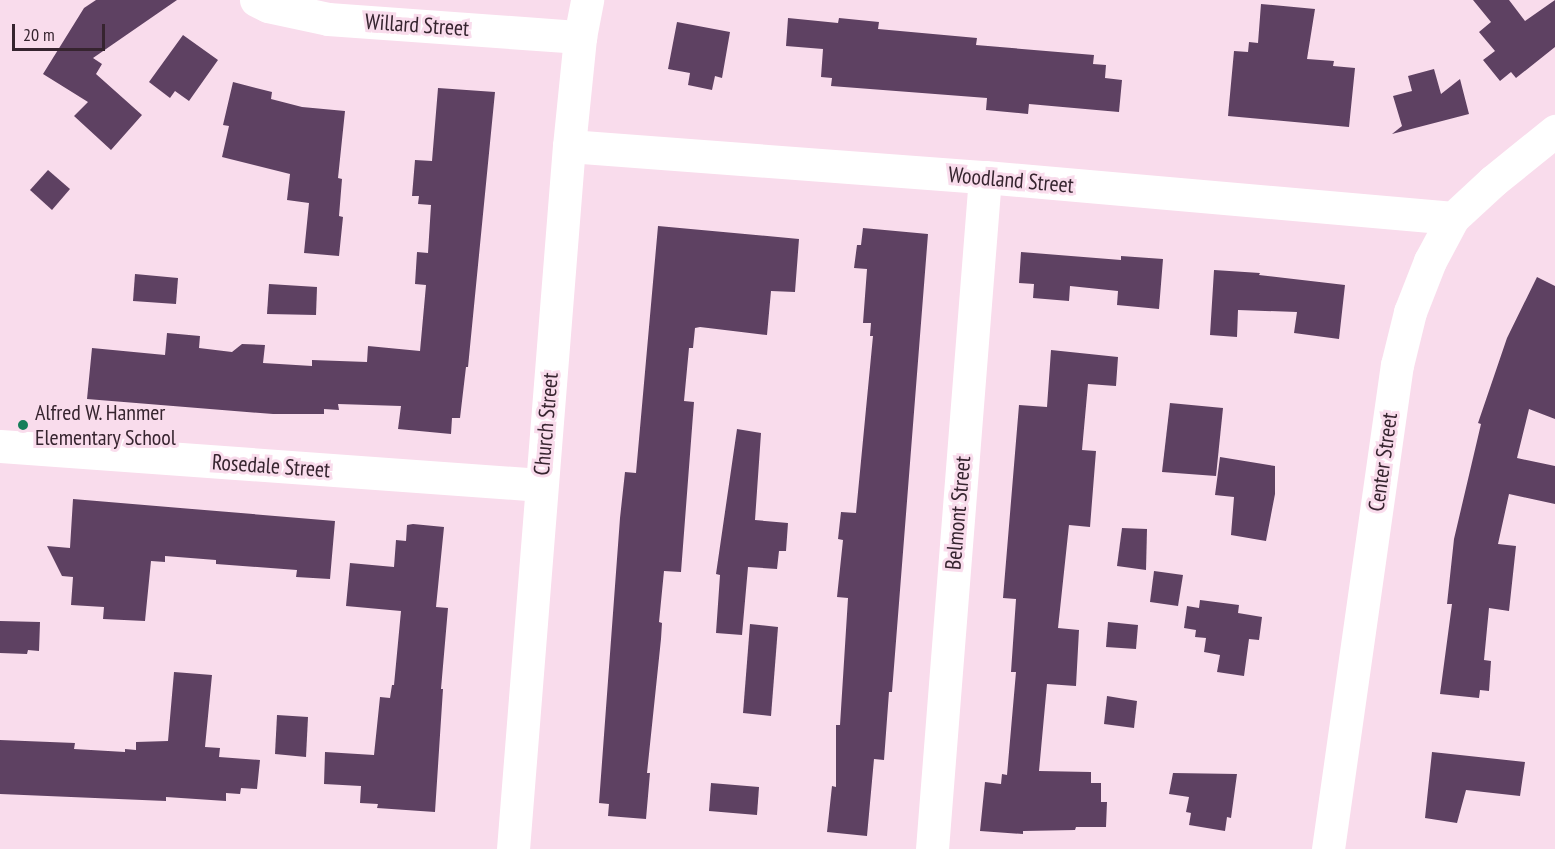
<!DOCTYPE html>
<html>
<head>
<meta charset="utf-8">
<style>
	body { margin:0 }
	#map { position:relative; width:1555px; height:849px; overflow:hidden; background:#f9dcec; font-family:"PT Sans Narrow",sans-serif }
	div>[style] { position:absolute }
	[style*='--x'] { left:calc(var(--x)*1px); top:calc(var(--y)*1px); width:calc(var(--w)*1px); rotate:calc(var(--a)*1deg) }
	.building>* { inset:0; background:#5e4162 }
	.minor>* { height:33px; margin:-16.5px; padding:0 16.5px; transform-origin:16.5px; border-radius:16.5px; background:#fff }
	.dots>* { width:16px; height:16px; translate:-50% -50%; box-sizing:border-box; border:3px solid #f9dcec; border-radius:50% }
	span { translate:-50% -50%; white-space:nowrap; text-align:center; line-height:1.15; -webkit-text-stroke:6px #f9dcec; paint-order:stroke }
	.street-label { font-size:22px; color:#36242f }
	.poi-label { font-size:22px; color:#36242f }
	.left { translate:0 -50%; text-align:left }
	.scale { position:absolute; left:12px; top:24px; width:93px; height:27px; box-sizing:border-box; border:3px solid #36242f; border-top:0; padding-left:8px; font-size:18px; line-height:21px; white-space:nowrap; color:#36242f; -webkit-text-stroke:4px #f9dcec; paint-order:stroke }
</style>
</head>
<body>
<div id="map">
	<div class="building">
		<i style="clip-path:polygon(96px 0,177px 0,93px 58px,102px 64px,96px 74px,142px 115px,111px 150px,74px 116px,88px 102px,43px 74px,84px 8px)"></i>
		<i style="clip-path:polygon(1473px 0,1509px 0,1525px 21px,1555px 0,1555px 47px,1516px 78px,1511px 72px,1500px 81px,1483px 60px,1495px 51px,1479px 32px,1491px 22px)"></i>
		<i style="clip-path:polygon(1261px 4px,1315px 9px,1307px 59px,1334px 61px,1333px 66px,1355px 68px,1349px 127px,1228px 116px,1234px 51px,1248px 52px,1249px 42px,1258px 43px)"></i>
		<i style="clip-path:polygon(788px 18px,838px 23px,839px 18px,879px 22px,878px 29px,977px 38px,976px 45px,1094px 55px,1093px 64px,1106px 65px,1105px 78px,1122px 80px,1119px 112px,1029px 104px,1028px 114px,986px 110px,987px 98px,831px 86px,832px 78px,821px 77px,823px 49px,786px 46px)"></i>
		<i style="clip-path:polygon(677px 22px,730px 32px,722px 78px,715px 76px,712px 90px,688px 85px,690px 73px,668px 69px)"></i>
		<i style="clip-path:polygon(183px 35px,218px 60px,189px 101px,175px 91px,170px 98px,149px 82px)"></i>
		<i style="clip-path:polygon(1434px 69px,1441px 94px,1460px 79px,1469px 114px,1392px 134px,1402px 126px,1393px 96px,1412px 91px,1408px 76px)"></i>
		<i style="clip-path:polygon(233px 82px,272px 92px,271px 99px,302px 107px,345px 111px,338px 178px,342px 179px,339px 216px,343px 217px,339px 256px,304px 253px,309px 203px,287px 200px,290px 174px,222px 157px,229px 126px,223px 125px)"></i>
		<i style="clip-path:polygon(438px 88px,495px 92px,468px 367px,466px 367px,460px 418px,452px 418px,451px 434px,398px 429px,401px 406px,338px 404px,339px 410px,324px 409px,324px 414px,273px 414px,87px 399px,92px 348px,165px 355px,167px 333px,200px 336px,199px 348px,232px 352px,242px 344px,265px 345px,263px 363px,312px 366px,312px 360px,367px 362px,368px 346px,420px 351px,426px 285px,415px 284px,417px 252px,428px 253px,431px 205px,418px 204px,419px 196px,412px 196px,415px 160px,432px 161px)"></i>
		<i style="clip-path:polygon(48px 170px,70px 189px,52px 210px,30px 190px)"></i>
		<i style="clip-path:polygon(658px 226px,799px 239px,795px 292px,771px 291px,767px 335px,700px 327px,695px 328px,693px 348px,689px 348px,684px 401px,694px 402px,681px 572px,664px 571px,659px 622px,662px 623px,661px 639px,647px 773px,650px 773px,646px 819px,608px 816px,609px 804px,599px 803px,620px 518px,625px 472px,636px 473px)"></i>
		<i style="clip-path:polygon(863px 228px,928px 234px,892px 692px,889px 692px,884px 760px,874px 759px,867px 836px,827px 832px,832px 786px,836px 787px,836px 725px,840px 725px,848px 598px,837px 597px,843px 540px,838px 539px,841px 512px,856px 513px,873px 336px,870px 336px,871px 323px,863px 323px,867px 269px,854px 268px,857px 245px,861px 245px)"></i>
		<i style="clip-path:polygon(1021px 252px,1121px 260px,1121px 256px,1163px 259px,1159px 309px,1117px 305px,1118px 291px,1070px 286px,1069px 301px,1033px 298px,1034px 284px,1019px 283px)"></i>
		<i style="clip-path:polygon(1214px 270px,1260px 273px,1259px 275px,1345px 285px,1339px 339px,1294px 333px,1297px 312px,1238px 310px,1237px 337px,1210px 335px)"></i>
		<i style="clip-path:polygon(135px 274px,178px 278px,176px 304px,133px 301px)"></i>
		<i style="clip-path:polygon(1537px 277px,1555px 286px,1555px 419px,1529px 409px,1517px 458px,1555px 466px,1555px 504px,1509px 494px,1498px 544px,1516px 546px,1509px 611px,1489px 608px,1484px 660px,1491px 661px,1489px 691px,1480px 690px,1479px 698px,1440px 694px,1452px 604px,1447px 604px,1454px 539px,1481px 424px,1478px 423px,1507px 338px)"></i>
		<i style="clip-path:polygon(269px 284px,317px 287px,316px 315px,267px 314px)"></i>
		<i style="clip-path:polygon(1051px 350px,1118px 357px,1116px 386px,1088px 384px,1082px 450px,1096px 451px,1090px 527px,1069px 525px,1058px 628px,1079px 630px,1076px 686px,1047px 684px,1039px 771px,1091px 772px,1091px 783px,1101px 783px,1101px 802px,1107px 802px,1106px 827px,1076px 827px,1075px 830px,1023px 831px,1023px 834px,980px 831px,985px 782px,1001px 784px,1002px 774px,1007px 775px,1016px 672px,1011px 672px,1016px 599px,1003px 598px,1019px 405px,1047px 407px)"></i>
		<i style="clip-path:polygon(1170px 403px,1223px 408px,1216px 476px,1162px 472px)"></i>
		<i style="clip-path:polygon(737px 429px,761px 433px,755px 520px,788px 523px,786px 551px,779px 551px,777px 569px,748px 567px,742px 635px,716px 633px,720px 575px,716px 574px)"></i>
		<i style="clip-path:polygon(1220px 457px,1275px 466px,1275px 494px,1266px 541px,1231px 535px,1234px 497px,1215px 495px)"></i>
		<i style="clip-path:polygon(73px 499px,335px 521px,330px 579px,296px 577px,297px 570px,216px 564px,216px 560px,165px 556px,165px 562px,151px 561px,145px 621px,103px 619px,104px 607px,71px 605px,73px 577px,62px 576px,47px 546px,70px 548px)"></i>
		<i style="clip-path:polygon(413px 524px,444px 527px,436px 607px,448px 608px,441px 689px,443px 689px,435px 812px,377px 808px,378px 804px,360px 803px,361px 786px,324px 784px,325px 752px,374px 755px,380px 697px,390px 698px,392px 685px,394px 685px,401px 611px,346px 606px,350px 563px,394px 567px,396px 540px,406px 541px,407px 525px)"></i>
		<i style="clip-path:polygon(1122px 528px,1147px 529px,1146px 570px,1117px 566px)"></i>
		<i style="clip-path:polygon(1154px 571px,1183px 575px,1178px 606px,1150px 602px)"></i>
		<i style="clip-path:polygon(1200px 600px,1239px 605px,1238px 613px,1262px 617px,1259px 640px,1249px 639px,1244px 676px,1217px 672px,1220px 655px,1204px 652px,1206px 638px,1195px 637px,1196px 630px,1184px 628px,1187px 606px,1199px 608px)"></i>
		<i style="clip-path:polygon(0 621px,40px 622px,39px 651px,28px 650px,27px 654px,0 653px)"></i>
		<i style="clip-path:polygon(1108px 622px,1138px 625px,1136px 649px,1106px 647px)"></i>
		<i style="clip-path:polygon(750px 624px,778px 627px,771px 716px,743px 713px)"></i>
		<i style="clip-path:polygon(174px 672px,212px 675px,205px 747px,220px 748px,219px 757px,260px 760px,257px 789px,241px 788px,240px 794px,226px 793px,226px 801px,166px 797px,166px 801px,0 794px,0 740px,75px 743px,74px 749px,125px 752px,125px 749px,136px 750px,136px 742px,168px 741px)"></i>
		<i style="clip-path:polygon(1107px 696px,1137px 701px,1134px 728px,1104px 724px)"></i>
		<i style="clip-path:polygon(277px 715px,308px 717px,306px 757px,275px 754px)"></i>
		<i style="clip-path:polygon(1432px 752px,1525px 762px,1520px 796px,1466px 790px,1457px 823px,1425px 818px)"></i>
		<i style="clip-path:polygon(1173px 773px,1237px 774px,1231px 818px,1227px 817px,1225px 831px,1189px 825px,1191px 813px,1186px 812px,1189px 797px,1169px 794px)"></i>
		<i style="clip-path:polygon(711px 783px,759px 787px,757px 815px,709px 811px)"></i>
	</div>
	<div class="minor">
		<i style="--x:256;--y:0;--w:13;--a:27"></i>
		<i style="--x:268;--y:6;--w:61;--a:12.2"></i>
		<i style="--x:328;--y:19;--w:253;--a:4.1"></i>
		<i style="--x:569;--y:146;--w:417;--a:4.3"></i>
		<i style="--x:985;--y:177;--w:470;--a:5"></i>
		<i style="--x:0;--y:446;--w:542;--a:4.12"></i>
		<i style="--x:513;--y:849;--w:705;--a:-85.45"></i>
		<i style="--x:569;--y:146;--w:110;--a:-84.2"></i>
		<i style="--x:580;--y:37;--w:38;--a:-79"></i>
		<i style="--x:932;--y:849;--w:674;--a:-85.49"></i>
		<i style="--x:1328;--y:849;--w:489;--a:-81.9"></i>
		<i style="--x:1397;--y:365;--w:55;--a:-76.2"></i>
		<i style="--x:1410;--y:312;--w:55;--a:-68.6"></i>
		<i style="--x:1430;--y:261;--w:49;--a:-61.9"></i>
		<i style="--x:1453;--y:218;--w:54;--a:-42.8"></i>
		<i style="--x:1493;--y:181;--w:80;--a:-38.9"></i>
	</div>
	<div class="dots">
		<i style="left:23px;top:425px;background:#157e59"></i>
	</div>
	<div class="street-label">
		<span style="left:417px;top:25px;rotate:4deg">Willard Street</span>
		<span style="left:1011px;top:180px;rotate:5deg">Woodland Street</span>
		<span style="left:546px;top:424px;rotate:-85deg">Church Street</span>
		<span style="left:1383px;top:462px;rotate:-82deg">Center Street</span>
		<span style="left:271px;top:466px;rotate:4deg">Rosedale Street</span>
		<span style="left:958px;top:513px;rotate:-85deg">Belmont Street</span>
	</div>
	<div class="poi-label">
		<span class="left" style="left:35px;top:425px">Alfred W. Hanmer<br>Elementary School</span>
	</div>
	<div class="scale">20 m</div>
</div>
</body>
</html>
